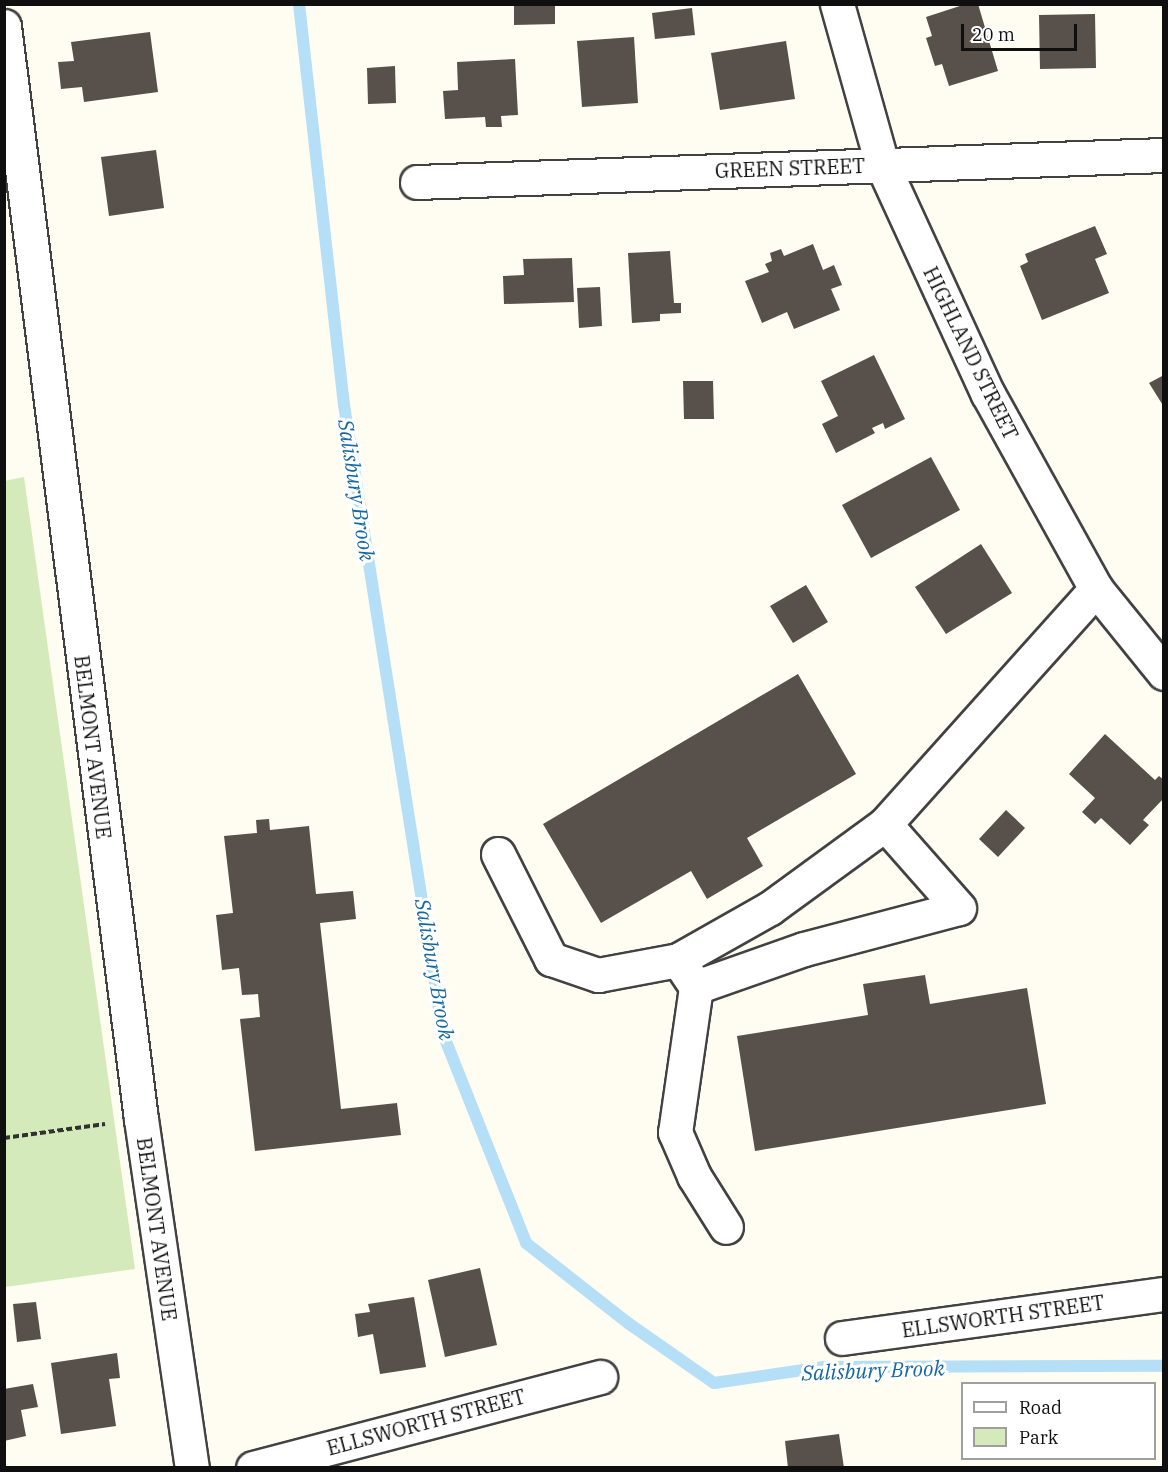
<!DOCTYPE html>
<html>
<head>
<meta charset="utf-8">
<style>
	body { margin:0 }
	#map { position:relative; width:1168px; height:1472px; overflow:hidden; background:#fffcf1; font-family:"IBM Plex Serif",serif }
	div>[style] { position:absolute }
	[style*='--x'] { left:calc(var(--x)*1px); top:calc(var(--y)*1px); width:calc(var(--w)*1px); rotate:calc(var(--a)*1deg) }
	.green>* { inset:0; background:#d4eaba }
	.stream>* { height:12px; margin:-6px; padding:0 6px; transform-origin:6px; border-radius:6px; background:#b5dff6 }
	.building>* { inset:0; background:#58504b }
	.path>* { height:4px; margin-top:-2px; transform-origin:0; background:repeating-linear-gradient(90deg,#313131 0 6px,transparent 0 9px) }
	.roads { filter:drop-shadow(2px 0 #424242) drop-shadow(-2px 0 #424242) drop-shadow(0 2px #424242) drop-shadow(0 -2px #424242) }
	.minor>* { height:33px; margin:-16.5px; padding:0 16.5px; transform-origin:16.5px; border-radius:16.5px; background:#fff }
	span { translate:-50% -50%; white-space:nowrap; text-align:center; line-height:1.15; -webkit-text-stroke:6px #fff; paint-order:stroke }
	.street-label { font-size:20px; color:#0f0f0f }
	.water-label { font-size:21px; color:#1768a1; font-style:italic }
	.frame { position:absolute; inset:0; border:6px solid #0f0f0f; pointer-events:none }
	.legend { position:absolute; left:961px; top:1382px; width:195px; height:78px; box-sizing:border-box; background:#fff; border:2px solid #9f9f9f; margin:0; padding:8px 10px; list-style:none; font-size:18px; color:#0f0f0f }
	.legend li { display:flex; align-items:center; gap:12px; height:30px }
	.legend b { width:30px; border:2px solid #9f9f9f }
	.scale { position:absolute; left:961px; top:24px; width:116px; height:27px; box-sizing:border-box; border:3px solid #0f0f0f; border-top:0; padding-left:8px; font-size:18px; line-height:21px; white-space:nowrap; color:#0f0f0f; -webkit-text-stroke:4px #fff; paint-order:stroke }
</style>
</head>
<body>
<div id="map">
	<div class="green">
		<i style="clip-path:polygon(24px 477px,135px 1269px,5px 1287px,4px 481px)"></i>
	</div>
	<div class="stream">
		<i style="--x:299;--y:4;--w:404;--a:83.6"></i>
		<i style="--x:344;--y:405;--w:637;--a:81.06"></i>
		<i style="--x:443;--y:1034;--w:225;--a:68.3"></i>
		<i style="--x:526;--y:1243;--w:130;--a:38.1"></i>
		<i style="--x:628;--y:1323;--w:105;--a:34.9"></i>
		<i style="--x:714;--y:1383;--w:111;--a:-8.3"></i>
		<i style="--x:824;--y:1367;--w:340;--a:-0.2"></i>
	</div>
	<div class="building">
		<i style="clip-path:polygon(514px 4px,555px 4px,555px 24px,514px 25px)"></i>
		<i style="clip-path:polygon(966px 4px,978px 4px,998px 71px,949px 86px,942px 64px,935px 66px,926px 38px,932px 36px,926px 17px)"></i>
		<i style="clip-path:polygon(692px 8px,695px 35px,655px 39px,652px 13px)"></i>
		<i style="clip-path:polygon(1095px 14px,1096px 68px,1040px 69px,1039px 15px)"></i>
		<i style="clip-path:polygon(150px 32px,158px 92px,84px 102px,82px 87px,61px 89px,58px 62px,74px 61px,71px 42px)"></i>
		<i style="clip-path:polygon(634px 37px,638px 103px,582px 107px,577px 41px)"></i>
		<i style="clip-path:polygon(786px 41px,795px 99px,720px 110px,711px 53px)"></i>
		<i style="clip-path:polygon(515px 59px,518px 115px,501px 116px,502px 127px,486px 127px,485px 117px,445px 119px,443px 91px,458px 90px,457px 62px)"></i>
		<i style="clip-path:polygon(395px 66px,396px 103px,368px 104px,367px 68px)"></i>
		<i style="clip-path:polygon(156px 150px,164px 208px,109px 216px,101px 157px)"></i>
		<i style="clip-path:polygon(1095px 226px,1107px 254px,1095px 259px,1109px 293px,1042px 320px,1020px 266px,1028px 262px,1025px 254px)"></i>
		<i style="clip-path:polygon(813px 244px,823px 270px,834px 265px,842px 285px,831px 289px,840px 310px,794px 329px,787px 312px,762px 323px,745px 281px,769px 272px,765px 264px,772px 261px,770px 253px,781px 249px,784px 256px)"></i>
		<i style="clip-path:polygon(670px 251px,674px 303px,681px 303px,681px 313px,660px 314px,660px 321px,632px 323px,628px 253px)"></i>
		<i style="clip-path:polygon(572px 258px,574px 302px,504px 304px,503px 276px,524px 275px,523px 259px)"></i>
		<i style="clip-path:polygon(600px 287px,602px 326px,579px 328px,577px 288px)"></i>
		<i style="clip-path:polygon(874px 355px,905px 419px,885px 429px,883px 423px,872px 428px,875px 433px,836px 453px,822px 424px,838px 416px,821px 381px)"></i>
		<i style="clip-path:polygon(1164px 375px,1164px 407px,1149px 383px)"></i>
		<i style="clip-path:polygon(683px 381px,713px 381px,714px 419px,684px 419px)"></i>
		<i style="clip-path:polygon(931px 457px,960px 510px,871px 558px,842px 505px)"></i>
		<i style="clip-path:polygon(981px 544px,1012px 593px,946px 634px,915px 587px)"></i>
		<i style="clip-path:polygon(806px 585px,828px 622px,793px 643px,770px 606px)"></i>
		<i style="clip-path:polygon(798px 674px,856px 774px,747px 838px,763px 866px,707px 899px,691px 871px,601px 923px,543px 824px)"></i>
		<i style="clip-path:polygon(1105px 734px,1155px 780px,1159px 776px,1164px 780px,1164px 798px,1143px 820px,1149px 825px,1130px 845px,1101px 818px,1095px 824px,1082px 812px,1095px 798px,1069px 774px)"></i>
		<i style="clip-path:polygon(1006px 810px,1025px 828px,998px 857px,979px 839px)"></i>
		<i style="clip-path:polygon(269px 819px,270px 830px,309px 826px,316px 894px,353px 891px,356px 919px,320px 923px,341px 1109px,397px 1103px,401px 1135px,255px 1151px,240px 1019px,260px 1017px,258px 994px,242px 995px,239px 968px,222px 970px,216px 915px,233px 913px,224px 836px,257px 833px,256px 820px)"></i>
		<i style="clip-path:polygon(925px 975px,930px 1004px,1027px 988px,1046px 1104px,755px 1151px,737px 1036px,868px 1015px,863px 984px)"></i>
		<i style="clip-path:polygon(480px 1268px,497px 1345px,445px 1357px,428px 1280px)"></i>
		<i style="clip-path:polygon(414px 1297px,426px 1367px,380px 1374px,373px 1334px,358px 1337px,355px 1314px,370px 1312px,368px 1304px)"></i>
		<i style="clip-path:polygon(36px 1302px,41px 1339px,17px 1342px,13px 1304px)"></i>
		<i style="clip-path:polygon(117px 1353px,120px 1378px,109px 1379px,116px 1426px,61px 1434px,51px 1363px)"></i>
		<i style="clip-path:polygon(33px 1384px,38px 1407px,21px 1410px,26px 1436px,4px 1441px,4px 1389px)"></i>
		<i style="clip-path:polygon(839px 1434px,844px 1468px,788px 1468px,785px 1441px)"></i>
	</div>
	<div class="path">
		<i style="--x:4;--y:1138;--w:102;--a:-7.9"></i>
	</div>
	<div class="roads">
		<div class="minor">
			<i style="--x:837;--y:4;--w:166;--a:74.3"></i>
			<i style="--x:882;--y:164;--w:253;--a:65.3"></i>
			<i style="--x:988;--y:394;--w:223;--a:61"></i>
			<i style="--x:1096;--y:589;--w:108;--a:51"></i>
			<i style="--x:4;--y:26;--w:1102;--a:82.86"></i>
			<i style="--x:141;--y:1119;--w:353;--a:81.7"></i>
			<i style="--x:417;--y:182;--w:747;--a:-2.07"></i>
			<i style="--x:498;--y:854;--w:118;--a:63.2"></i>
			<i style="--x:551;--y:959;--w:50;--a:18.8"></i>
			<i style="--x:598;--y:975;--w:81;--a:-10.6"></i>
			<i style="--x:678;--y:960;--w:106;--a:-29.5"></i>
			<i style="--x:770;--y:908;--w:142;--a:-36.1"></i>
			<i style="--x:885;--y:824;--w:316;--a:-48.1"></i>
			<i style="--x:678;--y:960;--w:32;--a:56"></i>
			<i style="--x:696;--y:987;--w:114;--a:-19.4"></i>
			<i style="--x:804;--y:949;--w:160;--a:-14.8"></i>
			<i style="--x:959;--y:908;--w:112;--a:-131.4"></i>
			<i style="--x:696;--y:987;--w:147;--a:98.2"></i>
			<i style="--x:675;--y:1132;--w:48;--a:66.6"></i>
			<i style="--x:694;--y:1176;--w:60;--a:57.9"></i>
			<i style="--x:842;--y:1338;--w:325;--a:-7.8"></i>
			<i style="--x:253;--y:1468;--w:359;--a:-14.7"></i>
		</div>
	</div>
	<div class="street-label">
		<span style="left:790px;top:168px;rotate:-2deg">GREEN STREET</span>
		<span style="left:971px;top:353px;rotate:64deg">HIGHLAND STREET</span>
		<span style="left:93px;top:747px;rotate:83deg">BELMONT AVENUE</span>
		<span style="left:157px;top:1229px;rotate:82deg">BELMONT AVENUE</span>
		<span style="left:1003px;top:1316px;rotate:-8deg">ELLSWORTH STREET</span>
		<span style="left:426px;top:1422px;rotate:-15deg">ELLSWORTH STREET</span>
	</div>
	<div class="water-label">
		<span style="left:357px;top:490px;rotate:81deg">Salisbury Brook</span>
		<span style="left:435px;top:969px;rotate:80deg">Salisbury Brook</span>
		<span style="left:873px;top:1370px;rotate:-2deg">Salisbury Brook</span>
	</div>
	<div class="frame"></div>
	<ul class="legend">
	<li><b style="height:8px;background:#fff"></b>Road</li>
	<li><b style="height:16px;background:#d4eaba"></b>Park</li>
	</ul>
	<div class="scale">20 m</div>
</div>
</body>
</html>
